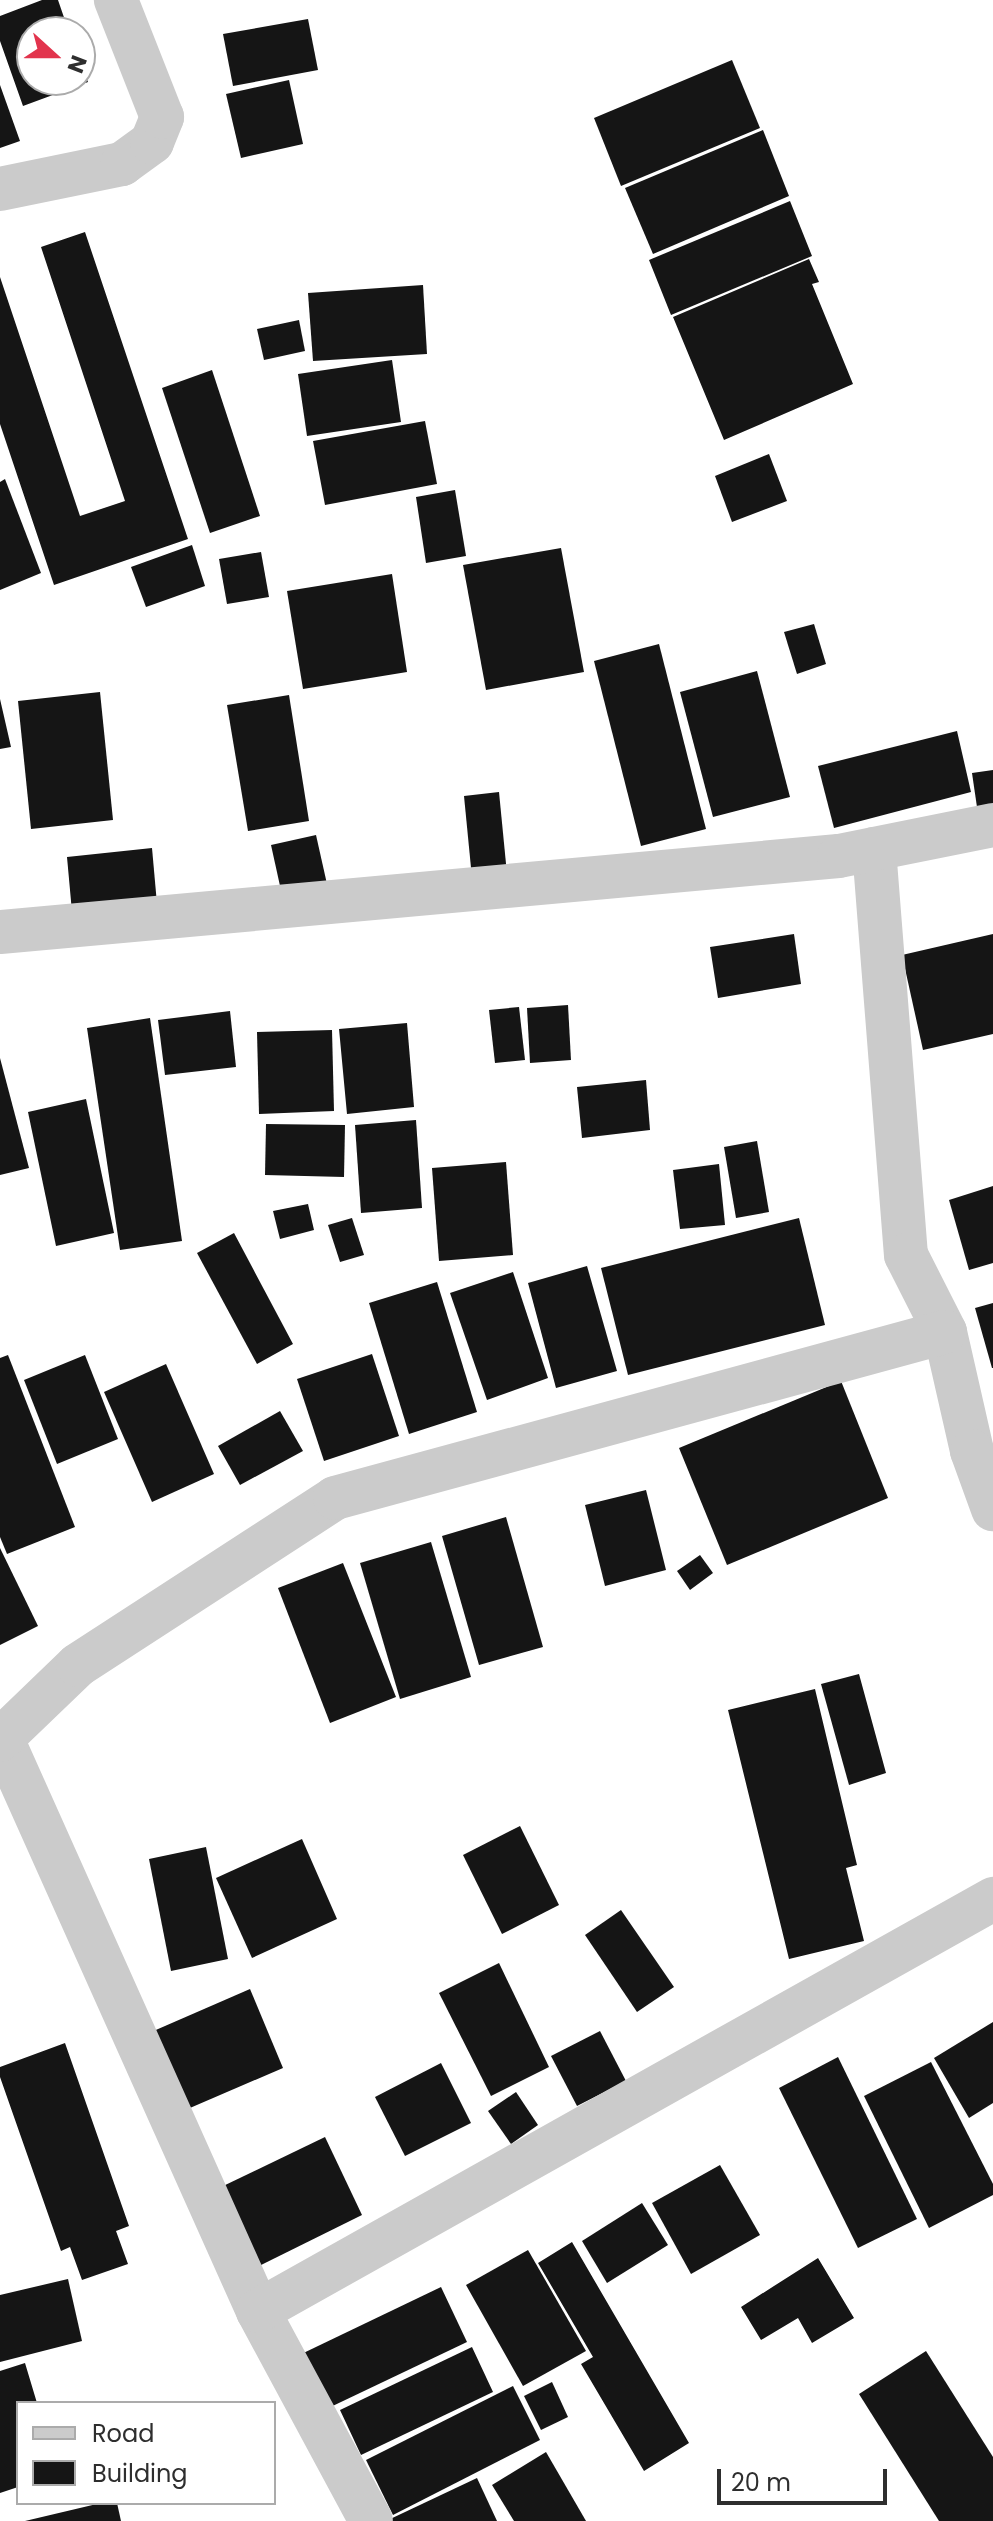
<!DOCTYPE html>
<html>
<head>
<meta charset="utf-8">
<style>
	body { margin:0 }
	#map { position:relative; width:993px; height:2521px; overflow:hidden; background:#fff; font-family:Poppins,sans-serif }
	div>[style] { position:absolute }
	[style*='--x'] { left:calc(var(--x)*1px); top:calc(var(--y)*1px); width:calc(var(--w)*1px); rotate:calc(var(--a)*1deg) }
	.building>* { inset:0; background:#151515 }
	.street>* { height:44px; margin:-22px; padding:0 22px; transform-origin:22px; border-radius:22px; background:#cbcbcb }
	span { translate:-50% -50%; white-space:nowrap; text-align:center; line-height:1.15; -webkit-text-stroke:8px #fff; paint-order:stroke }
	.legend { position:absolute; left:16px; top:2401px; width:260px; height:104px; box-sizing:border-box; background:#fff; border:2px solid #ababab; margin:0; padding:10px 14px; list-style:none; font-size:24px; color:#2e2e2e }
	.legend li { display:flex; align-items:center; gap:16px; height:40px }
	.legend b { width:40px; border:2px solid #ababab }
	.north { position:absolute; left:16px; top:16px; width:80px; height:80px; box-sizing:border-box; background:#fff; border:2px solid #ababab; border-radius:50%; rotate:111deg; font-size:22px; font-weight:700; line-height:32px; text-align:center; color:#2e2e2e }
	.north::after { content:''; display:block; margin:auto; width:28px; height:36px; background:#e2344d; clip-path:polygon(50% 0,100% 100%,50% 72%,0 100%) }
	.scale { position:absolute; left:717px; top:2469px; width:170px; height:36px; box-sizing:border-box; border:4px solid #2e2e2e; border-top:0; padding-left:10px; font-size:24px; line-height:28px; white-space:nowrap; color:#2e2e2e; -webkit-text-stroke:6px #fff; paint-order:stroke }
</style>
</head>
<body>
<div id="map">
	<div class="building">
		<i style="clip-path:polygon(42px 0,58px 0,69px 32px,32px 32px,32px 80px,80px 80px,80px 62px,88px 82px,23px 106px,0 41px,0 16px)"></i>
		<i style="clip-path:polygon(308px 19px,318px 70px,233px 86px,223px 34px)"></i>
		<i style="clip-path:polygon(732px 60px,760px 128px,621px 186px,594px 118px)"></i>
		<i style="clip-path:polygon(289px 80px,303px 144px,241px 158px,226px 94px)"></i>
		<i style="clip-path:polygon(0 85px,20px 141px,0 148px)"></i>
		<i style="clip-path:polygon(763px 130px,789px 196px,653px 254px,625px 188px)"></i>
		<i style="clip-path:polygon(790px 201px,812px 256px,671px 315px,649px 260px)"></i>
		<i style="clip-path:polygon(85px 232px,188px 539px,54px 585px,0 424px,0 277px,80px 516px,125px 501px,41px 247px)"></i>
		<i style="clip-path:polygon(809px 259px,819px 282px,812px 284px,853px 384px,724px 440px,673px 317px)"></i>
		<i style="clip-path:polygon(423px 285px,427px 354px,313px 361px,308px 293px)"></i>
		<i style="clip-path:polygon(299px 320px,305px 351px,264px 360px,257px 329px)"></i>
		<i style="clip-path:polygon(392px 360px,401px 422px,307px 436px,298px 374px)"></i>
		<i style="clip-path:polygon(212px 370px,260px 516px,210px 533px,162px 388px)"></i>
		<i style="clip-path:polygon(425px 421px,437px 484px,325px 505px,313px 441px)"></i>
		<i style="clip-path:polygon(769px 454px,787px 501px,732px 522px,715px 476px)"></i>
		<i style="clip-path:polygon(5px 479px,41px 573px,0 590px,0 482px)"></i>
		<i style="clip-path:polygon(455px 490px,466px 556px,426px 563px,416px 497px)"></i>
		<i style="clip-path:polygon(192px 545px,205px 586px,146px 607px,131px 567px)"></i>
		<i style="clip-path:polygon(561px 548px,584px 672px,486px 690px,463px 565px)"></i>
		<i style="clip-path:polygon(261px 552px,269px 597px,227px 604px,219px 559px)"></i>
		<i style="clip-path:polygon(392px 574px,407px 672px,303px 689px,287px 591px)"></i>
		<i style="clip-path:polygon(814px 624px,826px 664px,797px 674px,784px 632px)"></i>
		<i style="clip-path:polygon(659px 644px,706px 829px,641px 846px,594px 661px)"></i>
		<i style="clip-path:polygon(757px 671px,790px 797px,713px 817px,680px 692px)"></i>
		<i style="clip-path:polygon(100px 692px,113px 820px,31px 829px,18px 701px)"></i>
		<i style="clip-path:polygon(289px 695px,309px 821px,248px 831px,227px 705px)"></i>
		<i style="clip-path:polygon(0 699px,11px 747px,0 749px)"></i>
		<i style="clip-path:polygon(957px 731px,971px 792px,834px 828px,818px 766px)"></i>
		<i style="clip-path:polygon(993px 770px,993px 811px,978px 814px,972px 773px)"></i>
		<i style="clip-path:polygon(499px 792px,507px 874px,472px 878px,464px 796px)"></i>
		<i style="clip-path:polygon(316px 835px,329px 893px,284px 904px,271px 845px)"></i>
		<i style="clip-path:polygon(152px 848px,157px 904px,72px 912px,67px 857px)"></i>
		<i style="clip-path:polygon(794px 934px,801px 984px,718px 998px,710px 947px)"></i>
		<i style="clip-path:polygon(993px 934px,993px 1034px,923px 1050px,902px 955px)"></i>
		<i style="clip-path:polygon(568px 1005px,571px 1060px,530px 1063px,527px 1008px)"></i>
		<i style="clip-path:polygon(519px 1007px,525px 1060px,495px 1063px,489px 1010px)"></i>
		<i style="clip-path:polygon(230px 1011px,236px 1067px,165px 1075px,158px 1020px)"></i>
		<i style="clip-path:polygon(150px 1018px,182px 1241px,120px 1250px,87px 1028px)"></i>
		<i style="clip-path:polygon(407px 1023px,414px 1107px,347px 1114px,339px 1029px)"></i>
		<i style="clip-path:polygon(332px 1030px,334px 1111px,259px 1114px,257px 1032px)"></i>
		<i style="clip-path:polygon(0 1058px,29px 1168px,0 1175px)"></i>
		<i style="clip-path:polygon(646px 1080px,650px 1130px,582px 1138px,577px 1087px)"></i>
		<i style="clip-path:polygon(86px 1099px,114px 1233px,56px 1246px,28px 1112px)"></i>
		<i style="clip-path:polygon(416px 1120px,422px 1208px,361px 1213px,355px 1125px)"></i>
		<i style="clip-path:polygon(266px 1124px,345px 1125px,344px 1177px,265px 1175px)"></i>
		<i style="clip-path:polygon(757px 1141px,769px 1212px,736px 1218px,724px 1147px)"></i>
		<i style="clip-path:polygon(506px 1162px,513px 1255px,439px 1261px,432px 1168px)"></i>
		<i style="clip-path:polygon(719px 1164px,725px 1225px,680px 1229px,673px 1170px)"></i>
		<i style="clip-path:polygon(993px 1186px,993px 1263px,969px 1270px,949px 1200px)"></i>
		<i style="clip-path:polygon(308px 1204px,314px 1230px,280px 1239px,273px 1211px)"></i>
		<i style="clip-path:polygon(352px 1218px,364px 1255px,340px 1262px,328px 1225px)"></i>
		<i style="clip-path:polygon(799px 1218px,825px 1325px,628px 1375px,601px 1268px)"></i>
		<i style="clip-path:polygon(234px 1233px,293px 1344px,257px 1364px,197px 1253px)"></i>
		<i style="clip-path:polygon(587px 1266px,617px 1371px,556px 1388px,528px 1283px)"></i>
		<i style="clip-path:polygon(513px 1272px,548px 1378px,487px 1400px,450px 1293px)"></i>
		<i style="clip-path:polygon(437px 1282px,477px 1412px,409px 1434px,369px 1303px)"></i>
		<i style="clip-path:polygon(993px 1303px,993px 1368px,992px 1368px,975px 1308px)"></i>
		<i style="clip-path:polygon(372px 1354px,399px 1436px,324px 1461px,297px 1379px)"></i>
		<i style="clip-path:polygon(8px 1355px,75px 1527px,7px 1554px,0 1537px,0 1358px)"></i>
		<i style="clip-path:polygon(85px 1355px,118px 1439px,57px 1464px,24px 1380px)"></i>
		<i style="clip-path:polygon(166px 1364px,214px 1474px,152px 1502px,104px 1392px)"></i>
		<i style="clip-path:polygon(841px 1381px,888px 1498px,727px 1565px,679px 1448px)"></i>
		<i style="clip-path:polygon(280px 1411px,303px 1451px,240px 1485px,218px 1446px)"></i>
		<i style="clip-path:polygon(646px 1490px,666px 1570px,605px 1586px,585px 1505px)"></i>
		<i style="clip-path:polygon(506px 1517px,543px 1647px,479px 1665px,442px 1536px)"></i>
		<i style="clip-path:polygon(431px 1542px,471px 1677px,400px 1699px,360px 1563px)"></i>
		<i style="clip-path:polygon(0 1548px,38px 1626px,0 1645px)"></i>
		<i style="clip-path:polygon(700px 1555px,713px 1573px,690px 1590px,677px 1571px)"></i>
		<i style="clip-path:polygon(343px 1563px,396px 1697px,330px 1723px,278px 1588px)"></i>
		<i style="clip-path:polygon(859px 1674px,886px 1773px,849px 1785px,821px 1684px)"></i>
		<i style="clip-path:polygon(815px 1689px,857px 1865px,846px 1868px,864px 1941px,789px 1959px,728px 1710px)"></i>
		<i style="clip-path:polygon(520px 1826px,559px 1905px,502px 1934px,463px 1855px)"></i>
		<i style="clip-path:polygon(302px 1839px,337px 1919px,252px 1958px,216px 1878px)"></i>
		<i style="clip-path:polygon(206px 1847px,228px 1959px,171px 1971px,149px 1859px)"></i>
		<i style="clip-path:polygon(621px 1910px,674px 1987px,637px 2012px,585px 1935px)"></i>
		<i style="clip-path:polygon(499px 1963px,549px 2067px,491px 2096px,439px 1993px)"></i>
		<i style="clip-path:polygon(250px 1989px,283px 2068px,176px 2114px,142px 2036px)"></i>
		<i style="clip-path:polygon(993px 2022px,993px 2103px,969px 2118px,934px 2058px)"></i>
		<i style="clip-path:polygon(600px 2031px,626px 2081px,577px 2106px,551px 2056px)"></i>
		<i style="clip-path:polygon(65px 2043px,129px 2226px,116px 2231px,128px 2264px,82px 2280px,70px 2247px,61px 2251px,0 2077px,0 2067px)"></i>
		<i style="clip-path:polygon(838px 2057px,917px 2219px,858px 2248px,779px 2088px)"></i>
		<i style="clip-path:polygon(931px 2062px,993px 2184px,993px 2195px,929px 2228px,864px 2096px)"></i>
		<i style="clip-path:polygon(441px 2063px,471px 2123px,405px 2156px,375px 2097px)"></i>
		<i style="clip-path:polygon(516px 2092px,538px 2125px,511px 2144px,488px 2111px)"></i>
		<i style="clip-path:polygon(325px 2137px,362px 2215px,257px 2267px,219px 2188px)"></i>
		<i style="clip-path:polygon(720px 2165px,760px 2235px,691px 2274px,652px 2203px)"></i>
		<i style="clip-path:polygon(642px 2203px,668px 2245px,607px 2283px,582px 2241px)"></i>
		<i style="clip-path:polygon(572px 2242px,689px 2443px,644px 2471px,581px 2364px,593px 2357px,538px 2263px)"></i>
		<i style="clip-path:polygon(528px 2250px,586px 2351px,523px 2386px,466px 2285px)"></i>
		<i style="clip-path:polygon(818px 2258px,854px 2318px,812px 2343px,798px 2318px,761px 2340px,741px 2307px)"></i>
		<i style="clip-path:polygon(68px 2279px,82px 2341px,0 2362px,0 2295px)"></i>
		<i style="clip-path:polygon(441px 2287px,467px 2342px,320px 2412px,293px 2358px)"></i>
		<i style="clip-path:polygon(472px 2347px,493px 2392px,361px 2455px,340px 2410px)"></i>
		<i style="clip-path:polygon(926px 2351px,993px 2457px,993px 2521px,939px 2521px,859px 2394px)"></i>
		<i style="clip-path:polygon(25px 2363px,37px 2403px,18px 2403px,18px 2487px,0 2493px,0 2371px)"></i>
		<i style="clip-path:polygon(552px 2382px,568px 2417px,541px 2430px,524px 2396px)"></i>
		<i style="clip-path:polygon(513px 2386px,540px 2440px,393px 2515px,366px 2460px)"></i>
		<i style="clip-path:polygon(546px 2452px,586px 2521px,514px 2521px,492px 2485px)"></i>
		<i style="clip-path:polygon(477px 2478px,497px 2521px,386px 2521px)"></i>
		<i style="clip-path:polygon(101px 2503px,117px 2503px,121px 2521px,25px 2521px)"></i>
	</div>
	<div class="street">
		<i style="--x:0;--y:189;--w:125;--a:-11.6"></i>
		<i style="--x:122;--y:164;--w:37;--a:-36"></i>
		<i style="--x:152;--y:142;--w:27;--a:-68"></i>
		<i style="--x:162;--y:117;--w:126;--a:-111.5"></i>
		<i style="--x:874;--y:849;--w:407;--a:85.5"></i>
		<i style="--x:906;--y:1255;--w:86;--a:63.1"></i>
		<i style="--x:945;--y:1332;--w:122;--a:77.2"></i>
		<i style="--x:972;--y:1451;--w:62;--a:70.1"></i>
		<i style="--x:0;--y:932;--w:842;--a:-5.18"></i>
		<i style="--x:839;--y:856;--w:157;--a:-11.4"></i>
		<i style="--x:2;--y:1739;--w:627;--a:65.89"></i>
		<i style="--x:258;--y:2311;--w:238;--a:61.7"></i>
		<i style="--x:0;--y:1740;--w:108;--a:-43.9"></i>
		<i style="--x:78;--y:1665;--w:306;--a:-33"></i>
		<i style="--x:335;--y:1498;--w:632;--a:-15.22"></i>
		<i style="--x:258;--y:2311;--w:843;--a:-29.27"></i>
	</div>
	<ul class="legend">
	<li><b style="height:10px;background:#cbcbcb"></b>Road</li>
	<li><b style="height:22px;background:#151515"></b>Building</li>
	</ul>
	<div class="north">N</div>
	<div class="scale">20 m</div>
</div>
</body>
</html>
